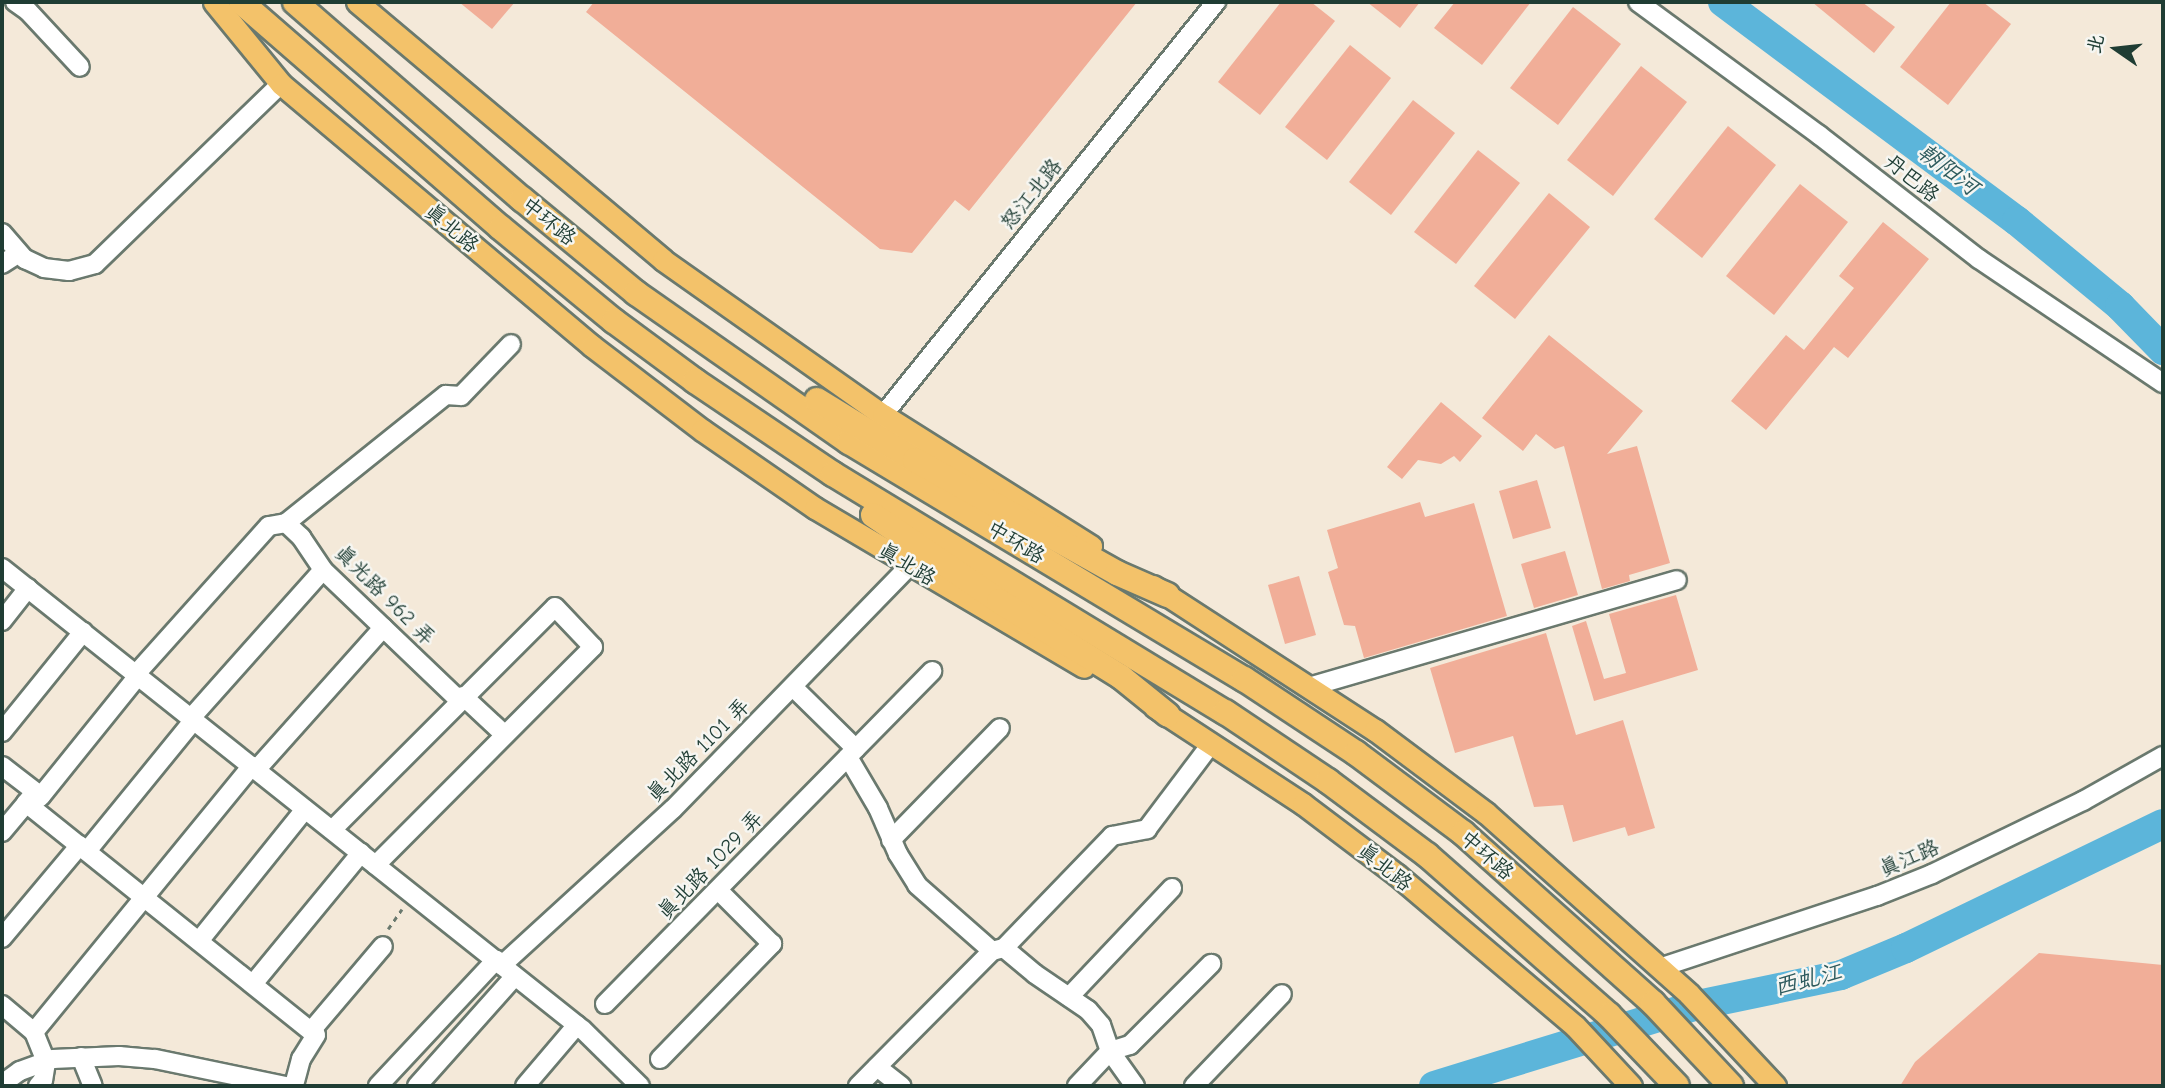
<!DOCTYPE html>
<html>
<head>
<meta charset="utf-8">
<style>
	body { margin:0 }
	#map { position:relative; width:2165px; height:1088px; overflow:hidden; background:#f4e9d9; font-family:"Comic Neue","LXGW WenKai TC",sans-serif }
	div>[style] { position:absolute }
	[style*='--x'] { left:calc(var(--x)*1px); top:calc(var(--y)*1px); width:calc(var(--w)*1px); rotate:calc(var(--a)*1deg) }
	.river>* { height:30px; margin:-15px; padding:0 15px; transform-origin:15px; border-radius:15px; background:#5cb5da }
	.building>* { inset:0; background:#f1ae98 }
	.path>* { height:2.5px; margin-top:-1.25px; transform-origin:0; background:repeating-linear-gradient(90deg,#6a796e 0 5px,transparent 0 10px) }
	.roads { filter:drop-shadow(2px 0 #6a796e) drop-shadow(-2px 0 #6a796e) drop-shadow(0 2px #6a796e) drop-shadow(0 -2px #6a796e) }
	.minor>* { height:18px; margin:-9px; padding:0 9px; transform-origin:9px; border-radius:9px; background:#fff }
	.major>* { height:21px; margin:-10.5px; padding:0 10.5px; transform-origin:10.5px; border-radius:10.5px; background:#f3c26a }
	.highway>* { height:24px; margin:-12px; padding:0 12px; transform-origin:12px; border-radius:12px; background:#f3c26a }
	span { translate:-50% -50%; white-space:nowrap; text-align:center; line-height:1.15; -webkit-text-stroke:5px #f6f6f2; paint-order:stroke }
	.street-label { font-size:21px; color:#1f3d34 }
	.water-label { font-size:23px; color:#2e5b5e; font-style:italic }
	.frame { position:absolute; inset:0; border:4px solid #1f3d34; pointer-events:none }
	.north { position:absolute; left:2081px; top:14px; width:70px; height:70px; -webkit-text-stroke:5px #f6f6f2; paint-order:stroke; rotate:284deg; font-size:19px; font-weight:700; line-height:28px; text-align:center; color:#1f3d34 }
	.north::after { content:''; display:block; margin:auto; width:24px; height:32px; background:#1f3d34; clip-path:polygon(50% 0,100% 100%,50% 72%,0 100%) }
</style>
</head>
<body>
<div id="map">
	<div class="river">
		<i style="--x:1723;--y:2;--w:367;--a:36.7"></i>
		<i style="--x:2017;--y:221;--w:134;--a:39.5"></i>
		<i style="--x:2120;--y:306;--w:62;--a:45.7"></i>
		<i style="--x:1434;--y:1086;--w:276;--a:-17.1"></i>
		<i style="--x:1698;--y:1005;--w:146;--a:-11.8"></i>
		<i style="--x:1841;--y:975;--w:70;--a:-22.6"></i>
		<i style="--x:1906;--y:948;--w:285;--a:-25.8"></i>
	</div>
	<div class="building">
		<i style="clip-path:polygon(459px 2px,515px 2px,492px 29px)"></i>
		<i style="clip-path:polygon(594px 2px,1137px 2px,969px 211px,955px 200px,912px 253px,880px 249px,586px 12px)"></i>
		<i style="clip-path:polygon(1281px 2px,1311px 2px,1335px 21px,1260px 115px,1218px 82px)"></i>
		<i style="clip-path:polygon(1367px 2px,1420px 2px,1400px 28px)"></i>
		<i style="clip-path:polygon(1455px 2px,1531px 2px,1482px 65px,1434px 28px)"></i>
		<i style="clip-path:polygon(1812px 2px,1862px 2px,1895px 27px,1874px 53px)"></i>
		<i style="clip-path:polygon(1951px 2px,1983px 2px,2011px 24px,1948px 105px,1900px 67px)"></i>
		<i style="clip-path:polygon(1573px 7px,1621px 44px,1558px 125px,1510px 88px)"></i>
		<i style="clip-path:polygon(1350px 45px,1391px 78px,1327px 160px,1285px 127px)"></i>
		<i style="clip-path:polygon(1641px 66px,1687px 102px,1613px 196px,1567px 160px)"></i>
		<i style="clip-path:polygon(1413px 100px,1455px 133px,1391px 215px,1349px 182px)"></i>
		<i style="clip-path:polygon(1728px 126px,1776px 165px,1702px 258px,1654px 219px)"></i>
		<i style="clip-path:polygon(1478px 150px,1520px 183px,1456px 264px,1414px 232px)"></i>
		<i style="clip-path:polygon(1800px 184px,1848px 222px,1774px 315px,1726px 276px)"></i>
		<i style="clip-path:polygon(1549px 193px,1590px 227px,1515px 319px,1474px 286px)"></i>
		<i style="clip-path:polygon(1883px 222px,1929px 259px,1848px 358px,1834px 347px,1766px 430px,1731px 401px,1786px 335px,1804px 350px,1854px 288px,1839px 276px)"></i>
		<i style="clip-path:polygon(1549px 335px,1643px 411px,1607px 454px,1637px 446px,1670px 563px,1629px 575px,1630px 581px,1602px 589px,1564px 446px,1555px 449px,1536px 434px,1523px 451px,1482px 418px)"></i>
		<i style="clip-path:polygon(1441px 402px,1482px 436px,1460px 462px,1454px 456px,1441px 464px,1418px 460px,1402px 479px,1387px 467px)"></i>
		<i style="clip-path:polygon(1537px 480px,1551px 528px,1513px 539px,1499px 491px)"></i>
		<i style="clip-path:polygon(1420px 502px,1425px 517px,1474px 503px,1507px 616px,1364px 658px,1355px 626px,1344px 625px,1328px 572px,1338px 568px,1327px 530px)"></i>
		<i style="clip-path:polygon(1565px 551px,1578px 595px,1534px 608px,1521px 564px)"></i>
		<i style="clip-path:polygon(1299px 576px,1316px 635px,1285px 644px,1268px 585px)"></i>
		<i style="clip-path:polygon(1676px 595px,1698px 670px,1594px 701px,1572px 626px,1586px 621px,1604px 679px,1626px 673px,1609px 614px)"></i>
		<i style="clip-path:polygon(1546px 633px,1576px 735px,1623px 720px,1655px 828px,1628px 836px,1625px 827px,1573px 842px,1563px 805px,1534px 807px,1513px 736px,1455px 753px,1430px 668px)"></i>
		<i style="clip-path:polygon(2039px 953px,2163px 965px,2163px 1086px,1900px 1086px,1915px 1062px)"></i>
	</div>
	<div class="path">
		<i style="--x:388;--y:929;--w:24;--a:-55"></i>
	</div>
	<div class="roads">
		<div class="minor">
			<i style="--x:15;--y:2;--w:16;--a:35"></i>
			<i style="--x:28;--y:11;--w:76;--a:47.1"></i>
			<i style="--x:1638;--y:2;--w:225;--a:36.3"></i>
			<i style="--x:1819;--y:135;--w:202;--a:37.8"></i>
			<i style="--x:1979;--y:259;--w:222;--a:34"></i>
			<i style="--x:2;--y:233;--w:35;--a:49"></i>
			<i style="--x:25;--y:259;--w:21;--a:25"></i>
			<i style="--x:44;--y:268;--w:25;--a:7"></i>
			<i style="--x:69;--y:271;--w:27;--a:-15"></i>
			<i style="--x:95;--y:264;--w:259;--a:-44.1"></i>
			<i style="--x:2;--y:264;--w:20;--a:-33"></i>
			<i style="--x:883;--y:415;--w:531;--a:-51.12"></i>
			<i style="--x:286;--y:523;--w:21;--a:43"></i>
			<i style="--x:301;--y:537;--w:40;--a:56"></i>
			<i style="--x:323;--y:570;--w:188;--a:43.7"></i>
			<i style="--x:2;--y:568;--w:742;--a:38.49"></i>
			<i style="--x:583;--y:1030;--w:80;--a:44.5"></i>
			<i style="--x:2;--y:621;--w:42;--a:-51.8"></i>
			<i style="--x:136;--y:674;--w:199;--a:-48.1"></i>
			<i style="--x:269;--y:526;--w:17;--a:-10"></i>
			<i style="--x:286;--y:523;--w:205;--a:-38.7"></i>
			<i style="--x:446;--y:395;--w:15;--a:4"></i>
			<i style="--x:461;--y:396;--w:72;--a:-46.1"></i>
			<i style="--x:793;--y:687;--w:88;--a:44.5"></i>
			<i style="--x:1309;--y:687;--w:383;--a:-16.2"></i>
			<i style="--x:463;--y:696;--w:57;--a:42.9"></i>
			<i style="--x:191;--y:718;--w:198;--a:-48.3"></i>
			<i style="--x:2;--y:732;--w:129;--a:-51"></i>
			<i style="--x:848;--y:757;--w:59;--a:59.5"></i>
			<i style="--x:878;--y:808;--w:50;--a:66.5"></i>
			<i style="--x:898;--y:854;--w:36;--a:58"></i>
			<i style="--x:917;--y:885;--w:100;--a:41.3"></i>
			<i style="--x:2;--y:766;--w:49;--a:37.6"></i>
			<i style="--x:41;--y:796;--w:3;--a:135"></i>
			<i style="--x:256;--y:770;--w:191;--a:-48.2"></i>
			<i style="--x:35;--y:792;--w:14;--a:129"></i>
			<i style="--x:26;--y:803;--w:371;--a:38.7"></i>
			<i style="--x:316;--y:1035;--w:28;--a:122"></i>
			<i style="--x:301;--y:1059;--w:28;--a:105"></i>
			<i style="--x:41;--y:796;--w:154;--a:-51.1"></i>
			<i style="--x:332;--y:830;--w:315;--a:-45"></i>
			<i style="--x:555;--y:607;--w:55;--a:46.5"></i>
			<i style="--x:593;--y:647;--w:308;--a:134.9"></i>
			<i style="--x:2;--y:832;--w:38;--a:-50"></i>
			<i style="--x:891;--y:840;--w:156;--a:-45.8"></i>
			<i style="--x:87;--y:851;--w:169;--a:-50.8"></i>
			<i style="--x:2;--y:938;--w:121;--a:-50"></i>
			<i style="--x:199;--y:941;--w:169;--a:-51.2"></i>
			<i style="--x:1004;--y:948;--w:40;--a:40"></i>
			<i style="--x:1035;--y:974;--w:64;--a:34.2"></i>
			<i style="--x:1088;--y:1010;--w:20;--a:49"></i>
			<i style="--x:1101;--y:1025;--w:28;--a:71"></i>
			<i style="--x:1110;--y:1051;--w:43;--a:54.5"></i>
			<i style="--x:502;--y:965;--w:231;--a:-42.4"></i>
			<i style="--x:673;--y:809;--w:339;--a:-45.8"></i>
			<i style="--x:1659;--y:968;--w:230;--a:-18.3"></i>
			<i style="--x:1877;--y:896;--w:59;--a:-21.8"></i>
			<i style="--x:1932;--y:874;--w:168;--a:-25.8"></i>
			<i style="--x:2083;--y:801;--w:92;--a:-29.4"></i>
			<i style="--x:253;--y:984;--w:170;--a:-50.5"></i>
			<i style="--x:1069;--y:997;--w:150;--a:-46.6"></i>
			<i style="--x:605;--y:1004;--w:467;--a:-45.5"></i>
			<i style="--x:2;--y:1005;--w:42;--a:40.2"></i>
			<i style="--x:34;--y:1032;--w:32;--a:68"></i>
			<i style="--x:46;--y:1062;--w:18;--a:99"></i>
			<i style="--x:43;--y:1080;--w:8;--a:130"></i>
			<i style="--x:311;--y:1031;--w:111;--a:-49.7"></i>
			<i style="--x:34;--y:1032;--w:344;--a:-50.7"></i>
			<i style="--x:81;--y:1057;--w:31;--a:68"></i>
			<i style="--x:660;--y:1059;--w:161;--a:-45.8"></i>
			<i style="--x:772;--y:944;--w:76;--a:-135"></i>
			<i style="--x:877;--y:1067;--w:31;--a:38"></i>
			<i style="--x:2;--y:1084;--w:22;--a:-36"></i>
			<i style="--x:20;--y:1071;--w:35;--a:-20"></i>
			<i style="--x:53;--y:1059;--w:66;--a:-2.6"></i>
			<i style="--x:119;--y:1056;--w:36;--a:5"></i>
			<i style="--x:155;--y:1059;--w:133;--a:11.7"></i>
			<i style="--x:378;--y:1086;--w:173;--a:-46.9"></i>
			<i style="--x:417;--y:1086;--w:147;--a:-48.3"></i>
			<i style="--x:525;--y:1086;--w:80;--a:-49.6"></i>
			<i style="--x:858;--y:1086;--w:190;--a:-45.2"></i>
			<i style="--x:992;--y:951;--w:12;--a:-14"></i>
			<i style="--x:1004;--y:948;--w:156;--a:-46"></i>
			<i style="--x:1112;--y:836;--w:36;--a:-11"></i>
			<i style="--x:1147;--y:829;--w:106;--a:-53"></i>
			<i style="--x:1077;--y:1086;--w:48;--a:-46.7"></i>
			<i style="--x:1110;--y:1051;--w:21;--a:-17"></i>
			<i style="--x:1130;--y:1045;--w:115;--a:-45"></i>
			<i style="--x:1194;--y:1086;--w:127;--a:-46.3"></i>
		</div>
		<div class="major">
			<i style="--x:214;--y:2;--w:106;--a:50.7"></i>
			<i style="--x:281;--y:84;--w:407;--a:40.1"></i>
			<i style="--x:592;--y:346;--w:138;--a:37.4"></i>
			<i style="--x:702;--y:430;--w:137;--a:34.6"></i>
			<i style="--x:815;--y:508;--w:312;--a:30.6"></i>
			<i style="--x:357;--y:2;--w:400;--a:40.1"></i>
			<i style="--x:663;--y:260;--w:269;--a:35.2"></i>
			<i style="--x:883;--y:415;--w:246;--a:32.2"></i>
			<i style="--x:1153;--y:586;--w:265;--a:33"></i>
			<i style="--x:1375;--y:730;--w:139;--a:36.8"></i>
			<i style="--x:1486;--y:813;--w:272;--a:41.7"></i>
			<i style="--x:1689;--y:994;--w:126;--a:46.9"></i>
			<i style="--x:1155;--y:707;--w:177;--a:33.2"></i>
			<i style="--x:1303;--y:804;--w:118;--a:37.1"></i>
			<i style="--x:1397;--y:875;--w:233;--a:40.3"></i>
			<i style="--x:1575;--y:1026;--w:82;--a:47"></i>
		</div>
		<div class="highway">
			<i style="--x:241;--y:2;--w:344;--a:41"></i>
			<i style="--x:501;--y:228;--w:146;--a:39.5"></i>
			<i style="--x:614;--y:321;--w:101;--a:36.5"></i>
			<i style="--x:695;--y:381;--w:166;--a:34"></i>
			<i style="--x:833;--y:474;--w:459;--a:31.3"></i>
			<i style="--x:1225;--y:712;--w:124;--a:33.8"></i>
			<i style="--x:1328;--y:781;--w:124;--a:36.8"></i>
			<i style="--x:1427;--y:855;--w:242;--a:41.3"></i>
			<i style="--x:1609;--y:1015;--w:98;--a:46.2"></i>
			<i style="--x:295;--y:2;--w:301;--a:41"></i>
			<i style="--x:522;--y:199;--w:148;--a:39.5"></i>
			<i style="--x:636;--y:293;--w:260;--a:35"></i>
			<i style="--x:849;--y:442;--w:461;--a:31"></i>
			<i style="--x:1244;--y:679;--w:134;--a:33.5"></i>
			<i style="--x:1356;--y:753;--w:134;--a:36.8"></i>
			<i style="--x:1463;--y:833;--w:255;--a:41.8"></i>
			<i style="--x:1653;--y:1003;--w:114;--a:46.8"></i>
			<i style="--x:817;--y:400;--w:115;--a:31.5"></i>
			<i style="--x:915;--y:460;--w:231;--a:29.2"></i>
			<i style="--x:1117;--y:573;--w:55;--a:23.7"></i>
			<i style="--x:873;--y:515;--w:153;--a:34.3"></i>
			<i style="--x:999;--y:601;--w:144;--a:31.9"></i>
			<i style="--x:1121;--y:677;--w:60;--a:39"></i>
		</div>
	</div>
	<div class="street-label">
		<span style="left:1912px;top:178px;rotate:38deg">丹巴路</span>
		<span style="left:1031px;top:194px;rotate:-51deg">怒江北路</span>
		<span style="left:549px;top:221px;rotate:39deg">中环路</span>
		<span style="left:452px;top:228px;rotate:40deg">真北路</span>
		<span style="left:1016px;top:542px;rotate:31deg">中环路</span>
		<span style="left:907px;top:564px;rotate:31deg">真北路</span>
		<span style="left:385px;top:595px;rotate:45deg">真光路 962 弄</span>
		<span style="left:698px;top:750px;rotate:-45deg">真北路 1101 弄</span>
		<span style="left:1487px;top:855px;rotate:41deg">中环路</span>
		<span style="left:1909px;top:858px;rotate:-23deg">真江路</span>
		<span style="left:710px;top:865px;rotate:-46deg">真北路 1029 弄</span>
		<span style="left:1385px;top:867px;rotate:38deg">真北路</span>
	</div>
	<div class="water-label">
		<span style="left:1948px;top:170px;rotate:37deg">朝阳河</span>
		<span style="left:1808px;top:980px;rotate:-14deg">西虬江</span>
	</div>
	<div class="frame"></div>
	<div class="north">北</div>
</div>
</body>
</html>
